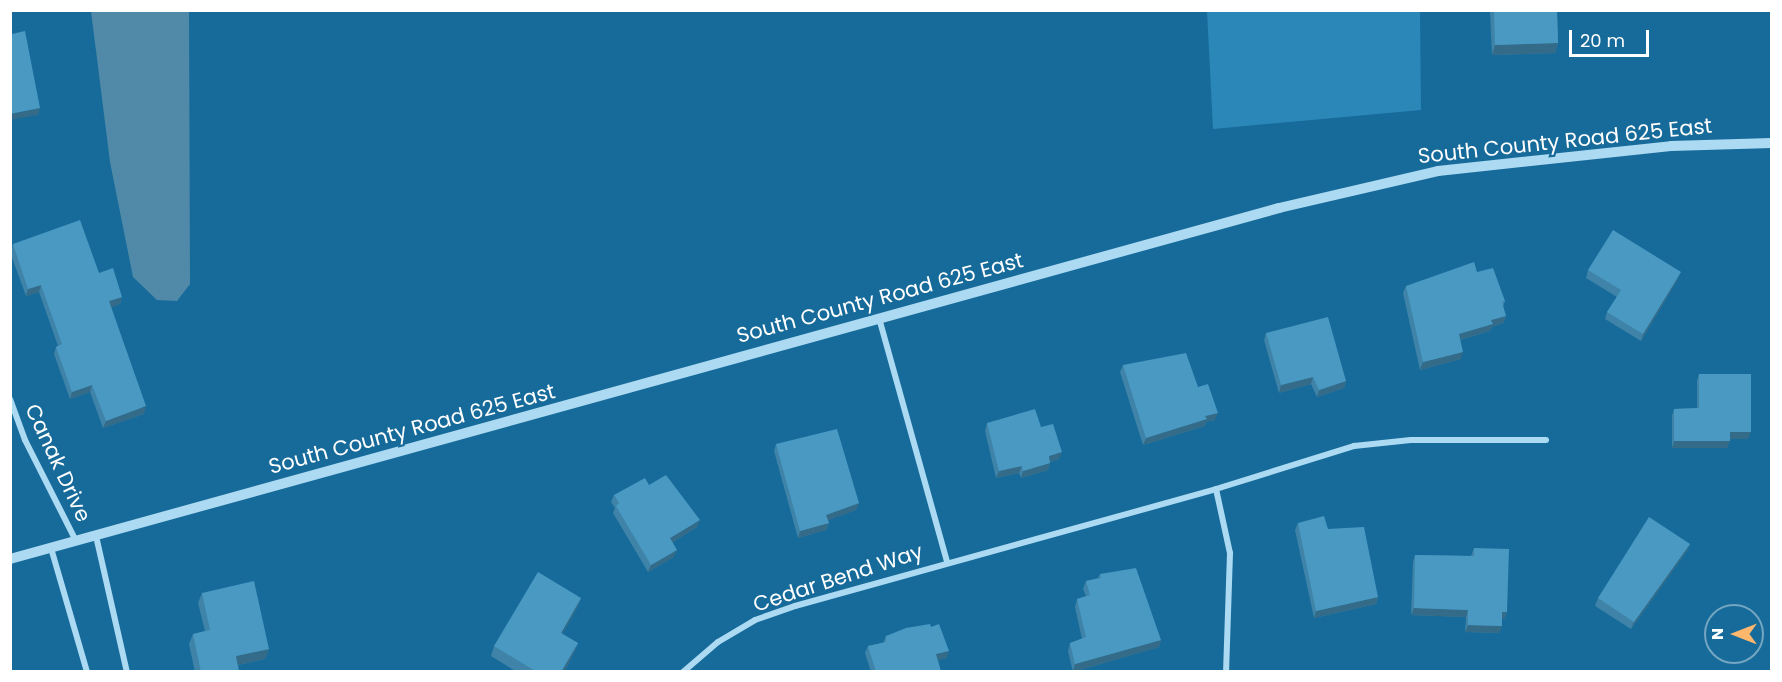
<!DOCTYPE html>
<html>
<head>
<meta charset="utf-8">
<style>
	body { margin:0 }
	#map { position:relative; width:1782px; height:682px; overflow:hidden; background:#176b9a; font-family:Poppins,sans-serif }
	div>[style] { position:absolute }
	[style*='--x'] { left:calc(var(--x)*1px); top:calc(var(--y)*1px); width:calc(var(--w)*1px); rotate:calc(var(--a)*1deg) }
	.green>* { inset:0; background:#2b87b7 }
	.water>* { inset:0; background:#508aa8 }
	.minor>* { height:6px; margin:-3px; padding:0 3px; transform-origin:3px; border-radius:3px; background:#acdaf2 }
	.tertiary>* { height:10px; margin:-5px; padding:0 5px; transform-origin:5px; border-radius:5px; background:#acdaf2 }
	.wall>* { inset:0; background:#3f84a8 }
	.shaded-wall>* { inset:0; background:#336b88 }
	.building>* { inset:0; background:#4999c3 }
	span { translate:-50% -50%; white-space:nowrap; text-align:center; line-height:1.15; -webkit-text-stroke:4.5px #176b9a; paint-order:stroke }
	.street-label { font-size:21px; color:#fff }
	.frame { position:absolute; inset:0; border:12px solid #fff; pointer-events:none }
	.north { position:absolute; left:1704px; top:604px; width:60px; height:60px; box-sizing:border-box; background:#176b9a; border:2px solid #74a6c2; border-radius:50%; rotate:270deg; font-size:16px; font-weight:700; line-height:24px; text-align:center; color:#fff }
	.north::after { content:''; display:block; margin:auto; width:21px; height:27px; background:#ffb76d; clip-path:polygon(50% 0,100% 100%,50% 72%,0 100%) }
	.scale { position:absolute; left:1569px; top:30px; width:80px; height:27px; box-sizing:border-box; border:3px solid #fff; border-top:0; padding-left:8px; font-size:18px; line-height:21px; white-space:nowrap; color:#fff; -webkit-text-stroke:4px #176b9a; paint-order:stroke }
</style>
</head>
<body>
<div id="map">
	<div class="green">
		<i style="clip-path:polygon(1207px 11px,1420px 11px,1421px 110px,1213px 129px)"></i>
	</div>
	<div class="water">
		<i style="clip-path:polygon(91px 11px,189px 11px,190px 284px,177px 301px,157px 300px,133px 277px,110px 162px)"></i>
	</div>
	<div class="minor">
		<i style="--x:879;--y:318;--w:252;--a:74.4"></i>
		<i style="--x:10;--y:399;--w:44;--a:69.9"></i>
		<i style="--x:25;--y:440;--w:113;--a:63.2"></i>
		<i style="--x:1216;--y:489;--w:66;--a:77.7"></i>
		<i style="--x:1230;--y:553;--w:119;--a:91.9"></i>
		<i style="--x:96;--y:536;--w:139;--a:77.2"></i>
		<i style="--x:51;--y:548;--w:129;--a:73.8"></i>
		<i style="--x:683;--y:672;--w:46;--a:-40.6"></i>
		<i style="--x:718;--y:642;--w:43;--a:-30.7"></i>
		<i style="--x:755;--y:620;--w:42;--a:-19.3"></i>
		<i style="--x:795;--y:606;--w:437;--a:-15.5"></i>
		<i style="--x:1216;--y:489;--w:145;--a:-17.3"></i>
		<i style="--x:1354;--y:446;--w:57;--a:-6"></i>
		<i style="--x:1411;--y:440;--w:135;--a:0"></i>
	</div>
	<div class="tertiary">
		<i style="--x:10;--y:559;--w:1317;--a:-15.46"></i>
		<i style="--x:1279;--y:208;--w:163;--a:-13.1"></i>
		<i style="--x:1438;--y:171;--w:234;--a:-6.1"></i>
		<i style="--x:1671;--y:146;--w:101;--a:-1.7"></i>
	</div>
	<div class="wall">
		<i style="clip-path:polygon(1490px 10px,1557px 10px,1558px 43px,1555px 53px,1492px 55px)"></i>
		<i style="clip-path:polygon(13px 244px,99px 273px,122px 297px,120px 304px,111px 307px,144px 414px,103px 428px,90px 392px,70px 399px,54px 354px,56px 347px,58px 346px,39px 292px,26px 296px,10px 252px)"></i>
		<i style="clip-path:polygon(1588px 270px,1678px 279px,1641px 341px,1605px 319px,1607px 312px,1617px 297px,1586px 278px)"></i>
		<i style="clip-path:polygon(1477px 272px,1505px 301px,1503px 307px,1506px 316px,1503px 323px,1492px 327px,1490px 331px,1460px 340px,1461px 359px,1420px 370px,1403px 293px,1406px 286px)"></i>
		<i style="clip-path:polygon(1266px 333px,1346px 381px,1344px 388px,1317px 397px,1311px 384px,1279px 393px,1264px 340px)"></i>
		<i style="clip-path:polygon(1123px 365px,1198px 387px,1215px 420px,1206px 422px,1205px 426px,1143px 445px,1120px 372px)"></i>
		<i style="clip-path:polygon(1699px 374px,1748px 439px,1730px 439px,1727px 448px,1672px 448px,1672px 416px,1674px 409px,1697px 408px,1697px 381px)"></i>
		<i style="clip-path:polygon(987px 423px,1041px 427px,1059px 459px,1050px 462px,1048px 470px,1021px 478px,1019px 473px,996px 478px,985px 431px)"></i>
		<i style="clip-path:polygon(776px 444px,859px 503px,856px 510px,828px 520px,829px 523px,826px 530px,798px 538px,774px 451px)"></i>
		<i style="clip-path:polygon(649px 485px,697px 527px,673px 542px,674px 557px,648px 572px,613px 513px,615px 508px,611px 502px,614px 495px)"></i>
		<i style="clip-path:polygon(1298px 523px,1328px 529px,1378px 597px,1376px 604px,1314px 618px,1295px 530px)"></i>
		<i style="clip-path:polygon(1690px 544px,1687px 551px,1631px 629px,1595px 606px,1598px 598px)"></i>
		<i style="clip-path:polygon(1474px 548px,1507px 612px,1504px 619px,1502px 619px,1502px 626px,1499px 633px,1465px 632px,1466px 617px,1411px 615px,1413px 562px,1415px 555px,1471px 556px)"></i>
		<i style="clip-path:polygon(1100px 574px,1161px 640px,1159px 647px,1073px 672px,1068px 651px,1070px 643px,1082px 639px,1075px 607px,1077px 599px,1086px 596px,1083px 589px,1086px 581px,1098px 578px)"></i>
		<i style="clip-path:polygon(202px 593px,269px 649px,265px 659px,238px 665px,239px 672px,195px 672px,189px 644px,193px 634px,205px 631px,198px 603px)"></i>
		<i style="clip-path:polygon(581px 598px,577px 608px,562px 634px,578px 643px,574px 653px,564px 672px,517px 672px,491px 656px,494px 646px)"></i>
		<i style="clip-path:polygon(931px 627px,947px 658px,938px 660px,941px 672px,871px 672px,865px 653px,868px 646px,883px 643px,886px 636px)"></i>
	</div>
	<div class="shaded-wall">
		<i style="clip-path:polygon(1558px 43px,1555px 53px,1492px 55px,1495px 45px)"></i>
		<i style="clip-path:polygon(40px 108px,38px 115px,10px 120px,10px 114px)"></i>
		<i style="clip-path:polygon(1681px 272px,1678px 279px,1641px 341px,1643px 334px)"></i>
		<i style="clip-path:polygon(41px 285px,39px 292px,26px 296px,28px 289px)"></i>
		<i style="clip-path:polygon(122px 297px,120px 304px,107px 309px,109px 301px)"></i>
		<i style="clip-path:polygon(1506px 316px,1503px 323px,1492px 327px,1490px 331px,1456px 341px,1459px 334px,1491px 320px)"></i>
		<i style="clip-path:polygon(1463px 352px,1461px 359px,1420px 370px,1423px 362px)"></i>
		<i style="clip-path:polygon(1313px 377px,1311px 384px,1279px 393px,1281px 385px)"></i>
		<i style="clip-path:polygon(1346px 381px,1344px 388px,1317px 397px,1319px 390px)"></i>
		<i style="clip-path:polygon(92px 385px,90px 392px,70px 399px,72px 392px)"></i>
		<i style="clip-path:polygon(146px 406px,144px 414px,103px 428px,106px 421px)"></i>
		<i style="clip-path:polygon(1218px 413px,1215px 420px,1206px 422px,1205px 426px,1143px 445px,1146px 438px,1205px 416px)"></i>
		<i style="clip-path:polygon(1730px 432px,1751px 432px,1748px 439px,1727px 439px)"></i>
		<i style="clip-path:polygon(1674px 441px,1730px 441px,1727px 448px,1672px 448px)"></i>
		<i style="clip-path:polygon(1062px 452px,1059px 459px,1046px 463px,1049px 456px)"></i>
		<i style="clip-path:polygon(1050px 463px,1048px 470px,1021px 478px,1023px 471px)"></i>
		<i style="clip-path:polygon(1022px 466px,1019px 473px,996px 478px,999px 471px)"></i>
		<i style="clip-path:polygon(859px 503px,856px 510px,824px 522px,826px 515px)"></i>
		<i style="clip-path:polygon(700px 520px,697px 527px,668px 545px,670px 538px)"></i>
		<i style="clip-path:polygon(829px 523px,826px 530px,798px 538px,800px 531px)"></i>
		<i style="clip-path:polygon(1690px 544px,1687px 551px,1631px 629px,1634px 622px)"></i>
		<i style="clip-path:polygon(677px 550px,674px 557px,648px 572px,651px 565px)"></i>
		<i style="clip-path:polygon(1378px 597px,1376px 604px,1314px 618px,1316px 611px)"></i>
		<i style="clip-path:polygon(581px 598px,577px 608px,557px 643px,561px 633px)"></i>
		<i style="clip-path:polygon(1414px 608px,1468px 610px,1466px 617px,1411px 615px)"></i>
		<i style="clip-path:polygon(1502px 612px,1507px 612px,1504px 619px,1500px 619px)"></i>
		<i style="clip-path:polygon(1468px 625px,1502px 626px,1499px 633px,1465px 632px)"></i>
		<i style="clip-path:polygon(1161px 640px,1159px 647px,1073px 672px,1075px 664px)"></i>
		<i style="clip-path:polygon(578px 643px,574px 653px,564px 672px,561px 672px)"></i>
		<i style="clip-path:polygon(269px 649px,265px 659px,232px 666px,236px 656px)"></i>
		<i style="clip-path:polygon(949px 651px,947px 658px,934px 661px,936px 654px)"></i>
	</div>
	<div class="building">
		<i style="clip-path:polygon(10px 10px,12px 10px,12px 34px,25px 31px,40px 108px,10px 114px)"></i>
		<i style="clip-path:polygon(1494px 10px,1557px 10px,1558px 43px,1495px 45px)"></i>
		<i style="clip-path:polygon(80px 220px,99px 273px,113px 268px,122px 297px,109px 301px,146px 406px,106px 421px,92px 385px,72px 392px,56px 347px,62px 344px,41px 285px,28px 289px,13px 244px)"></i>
		<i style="clip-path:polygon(1613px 230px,1681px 272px,1643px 334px,1607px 312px,1621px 290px,1588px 270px)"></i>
		<i style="clip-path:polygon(1474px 262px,1477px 272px,1493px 268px,1505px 301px,1502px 302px,1506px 316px,1491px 320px,1493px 324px,1459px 334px,1463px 352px,1423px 362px,1406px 286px)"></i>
		<i style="clip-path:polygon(1328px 317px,1346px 381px,1319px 390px,1313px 377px,1281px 385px,1266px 333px)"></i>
		<i style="clip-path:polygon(1186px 353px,1198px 387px,1208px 384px,1218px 413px,1205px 416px,1207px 419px,1146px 438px,1123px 365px)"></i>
		<i style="clip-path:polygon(1699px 374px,1751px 374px,1751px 432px,1730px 432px,1730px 441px,1674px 441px,1674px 409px,1699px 408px)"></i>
		<i style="clip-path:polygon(1035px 409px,1041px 427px,1053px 424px,1062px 452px,1049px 456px,1050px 463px,1023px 471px,1022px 466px,999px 471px,987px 423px)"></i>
		<i style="clip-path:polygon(837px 429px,859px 503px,826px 515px,829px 523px,800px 531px,776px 444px)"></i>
		<i style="clip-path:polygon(666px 475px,700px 520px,670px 538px,677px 550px,651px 565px,616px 506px,619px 503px,614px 495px,645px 478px,649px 485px)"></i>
		<i style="clip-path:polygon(1324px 516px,1328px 529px,1364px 527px,1378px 597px,1316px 611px,1298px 523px)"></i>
		<i style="clip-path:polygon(1649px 517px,1690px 544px,1634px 622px,1598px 598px)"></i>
		<i style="clip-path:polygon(1474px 548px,1509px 549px,1507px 612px,1502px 612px,1502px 626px,1468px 625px,1468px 610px,1414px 608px,1415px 555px,1474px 556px)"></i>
		<i style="clip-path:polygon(1136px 568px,1161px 640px,1075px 664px,1070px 643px,1086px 637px,1077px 599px,1090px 595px,1086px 581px,1101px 578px,1100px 574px)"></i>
		<i style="clip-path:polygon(538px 572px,581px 598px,561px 633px,578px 643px,561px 672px,537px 672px,494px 646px)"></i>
		<i style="clip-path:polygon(254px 581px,269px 649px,236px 656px,239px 672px,201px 672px,193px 634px,210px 630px,202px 593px)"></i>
		<i style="clip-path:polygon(930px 624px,931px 627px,939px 624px,949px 651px,936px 654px,941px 672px,876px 672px,868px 646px,886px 642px,886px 636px,906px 628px)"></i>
	</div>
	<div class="street-label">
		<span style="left:1565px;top:141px;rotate:-6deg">South County Road 625 East</span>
		<span style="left:880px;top:298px;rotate:-15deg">South County Road 625 East</span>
		<span style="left:412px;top:429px;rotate:-15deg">South County Road 625 East</span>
		<span style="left:58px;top:463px;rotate:65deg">Canak Drive</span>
		<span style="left:838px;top:578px;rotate:-18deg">Cedar Bend Way</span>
	</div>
	<div class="frame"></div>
	<div class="north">N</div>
	<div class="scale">20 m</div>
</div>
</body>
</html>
